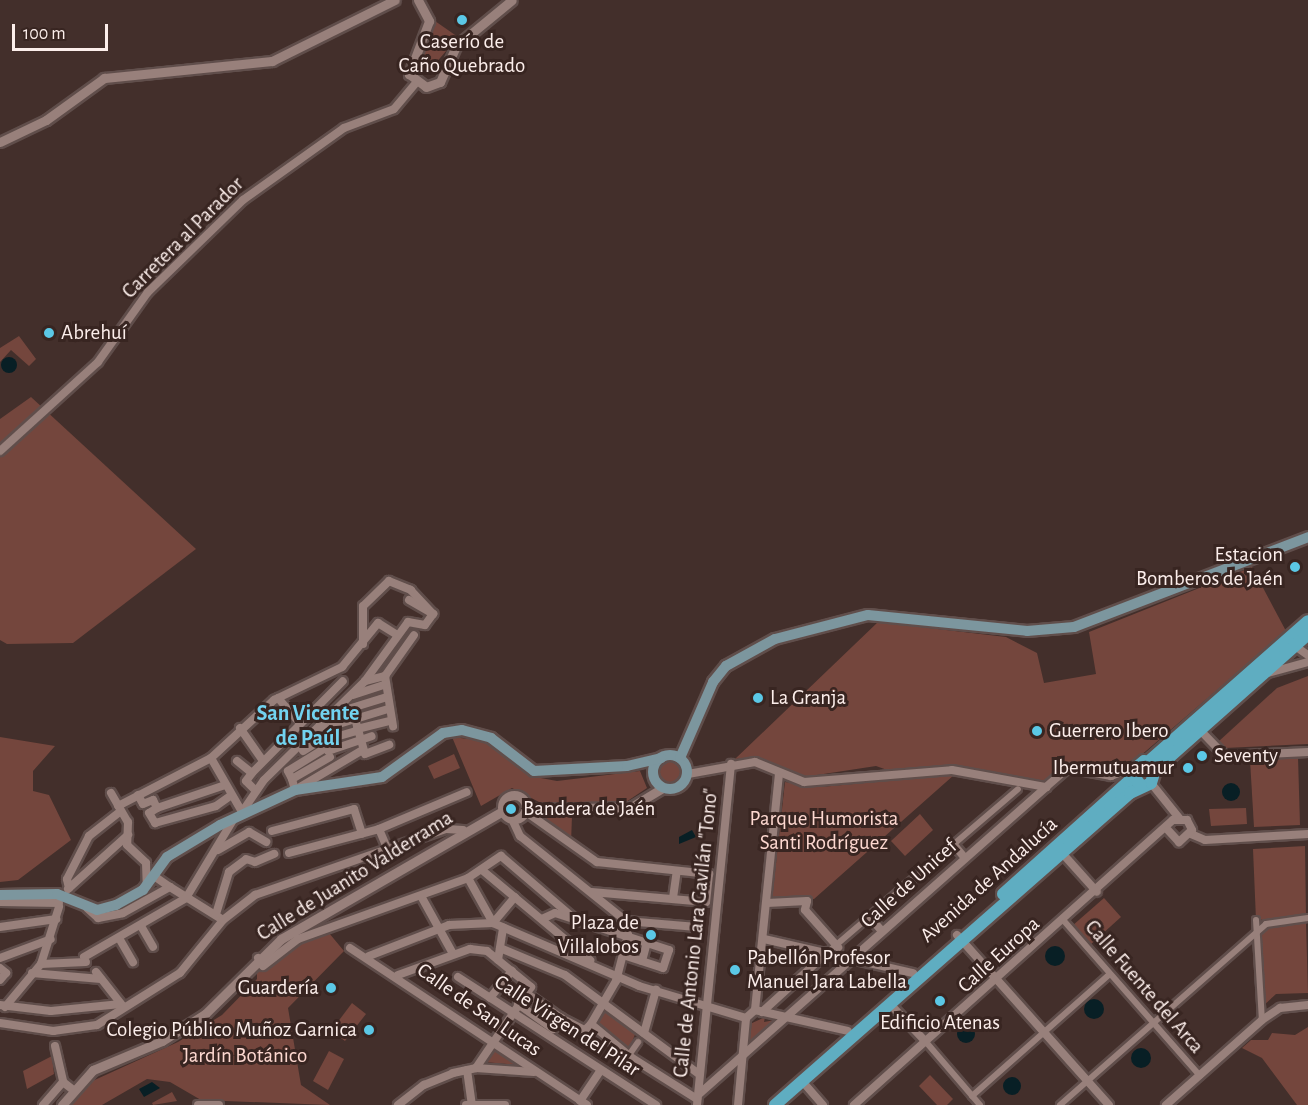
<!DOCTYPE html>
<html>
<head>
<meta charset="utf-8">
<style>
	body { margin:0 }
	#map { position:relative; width:1308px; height:1105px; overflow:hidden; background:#432f2b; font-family:"Alegreya Sans",sans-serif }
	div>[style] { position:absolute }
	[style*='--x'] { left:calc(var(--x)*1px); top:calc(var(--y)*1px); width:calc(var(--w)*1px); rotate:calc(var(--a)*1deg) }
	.green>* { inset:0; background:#74463d }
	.round { border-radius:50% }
	.water>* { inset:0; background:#081f25 }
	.roads { filter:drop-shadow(2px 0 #604e4b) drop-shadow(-2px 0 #604e4b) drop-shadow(0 2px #604e4b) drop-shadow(0 -2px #604e4b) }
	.pedestrian>* { height:6px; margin:-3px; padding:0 3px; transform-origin:3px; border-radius:3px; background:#98807b }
	.minor>* { height:8px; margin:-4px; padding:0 4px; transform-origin:4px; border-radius:4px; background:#98807b }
	.tertiary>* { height:9px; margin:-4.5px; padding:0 4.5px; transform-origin:4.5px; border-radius:4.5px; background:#98807b }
	.tertiary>.ring { margin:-4.5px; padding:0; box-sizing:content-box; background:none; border:9px solid #98807b; border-radius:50% }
	.secondary>* { height:10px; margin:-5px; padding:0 5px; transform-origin:5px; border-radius:5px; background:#7c969e }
	.secondary>.ring { margin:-5px; padding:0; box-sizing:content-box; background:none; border:10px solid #7c969e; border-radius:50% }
	.primary>* { height:12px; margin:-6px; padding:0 6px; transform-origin:6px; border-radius:6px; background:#5fadc1 }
	.dots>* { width:16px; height:16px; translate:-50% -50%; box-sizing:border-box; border:3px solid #382521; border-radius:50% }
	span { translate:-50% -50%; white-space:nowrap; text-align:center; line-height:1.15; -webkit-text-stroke:6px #382521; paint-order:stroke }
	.poi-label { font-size:21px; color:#fceeeb }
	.left { translate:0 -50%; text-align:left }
	.right { translate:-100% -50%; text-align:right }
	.street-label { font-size:21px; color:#fceeeb }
	.park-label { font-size:21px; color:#fdd8d0 }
	.neighbourhood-label { font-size:22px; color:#72d3f0; font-weight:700 }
	.scale { position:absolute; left:12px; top:24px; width:96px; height:27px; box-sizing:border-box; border:3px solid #fceeeb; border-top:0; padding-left:8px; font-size:18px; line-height:21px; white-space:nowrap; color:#fceeeb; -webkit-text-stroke:4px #382521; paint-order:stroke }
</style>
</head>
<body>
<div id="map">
	<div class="green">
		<i style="clip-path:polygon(435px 21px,458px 37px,435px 64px,429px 59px,415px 73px)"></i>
		<i style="clip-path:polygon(19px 336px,36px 359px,29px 366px,11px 350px,0 362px,0 348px)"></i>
		<i style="clip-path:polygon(31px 397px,196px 549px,73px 643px,7px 644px,0 640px,0 419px)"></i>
		<i style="clip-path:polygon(1252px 567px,1286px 631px,1125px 769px,1115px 772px,1068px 763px,1043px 782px,954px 765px,890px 771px,876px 766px,804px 777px,759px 757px,735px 759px,878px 622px,1006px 637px,1037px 653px,1044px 683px,1096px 674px,1089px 632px)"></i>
		<i style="clip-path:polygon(1308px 676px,1308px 744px,1225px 748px,1218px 742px,1277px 688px)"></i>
		<i style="clip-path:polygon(0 737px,55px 746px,33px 771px,33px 791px,49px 795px,71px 840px,18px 880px,0 882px)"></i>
		<i style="clip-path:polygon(452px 737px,486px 741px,530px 776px,557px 781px,640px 771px,647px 788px,626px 802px,541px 803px,512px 788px,481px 806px)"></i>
		<i style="clip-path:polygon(454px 754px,460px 768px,434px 779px,428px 766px)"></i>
		<i style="clip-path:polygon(1298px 757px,1300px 825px,1254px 827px,1250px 760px)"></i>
		<i class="round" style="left:659px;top:761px;width:24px;height:24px"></i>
		<i style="clip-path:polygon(954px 775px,814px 899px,772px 899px,785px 782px,820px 787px)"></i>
		<i style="clip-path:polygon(1246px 808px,1247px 824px,1211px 826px,1209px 809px)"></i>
		<i style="clip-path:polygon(920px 814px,933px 830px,905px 856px,891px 841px)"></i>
		<i style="clip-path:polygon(572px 816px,571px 843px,544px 822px,547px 818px)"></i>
		<i style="clip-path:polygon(1305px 846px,1306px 918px,1256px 920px,1253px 849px)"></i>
		<i style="clip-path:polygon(1104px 898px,1121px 917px,1090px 945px,1072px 926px)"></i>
		<i style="clip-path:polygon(1306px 923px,1308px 993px,1276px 994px,1261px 1008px,1256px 935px,1273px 924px)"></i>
		<i style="clip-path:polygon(329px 933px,344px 951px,288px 1008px,301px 1085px,330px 1105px,201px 1100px,170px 1082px,147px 1079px,102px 1105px,71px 1105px,88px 1083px,178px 1042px,222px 1015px,257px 979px,257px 971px,303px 941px)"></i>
		<i style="clip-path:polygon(352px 1003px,366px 1014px,345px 1041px,331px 1031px)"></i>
		<i style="clip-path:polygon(607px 1009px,636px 1032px,628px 1052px,594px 1024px)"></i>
		<i style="clip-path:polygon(765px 1017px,764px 1022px,775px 1020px,749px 1044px,750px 1024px)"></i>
		<i style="clip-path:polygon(1308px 1027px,1308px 1105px,1297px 1105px,1262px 1058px,1242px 1048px,1251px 1040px,1268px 1040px,1272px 1033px,1295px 1035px)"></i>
		<i style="clip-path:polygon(495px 1047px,520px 1064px,519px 1065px,484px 1062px)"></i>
		<i style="clip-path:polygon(329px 1051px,344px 1059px,328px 1090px,313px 1081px)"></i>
		<i style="clip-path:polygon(52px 1056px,54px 1074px,27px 1089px,23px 1071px)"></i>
		<i style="clip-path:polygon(930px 1075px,953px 1099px,947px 1105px,937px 1105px,919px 1086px)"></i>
		<i style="clip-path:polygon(172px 1092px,177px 1101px,153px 1105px,152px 1103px)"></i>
	</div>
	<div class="water">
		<i class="round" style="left:1px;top:357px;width:16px;height:16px"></i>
		<i class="round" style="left:1222px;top:783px;width:18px;height:18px"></i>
		<i style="clip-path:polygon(692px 830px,696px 837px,679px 844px,679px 837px)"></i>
		<i class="round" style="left:1045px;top:946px;width:20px;height:20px"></i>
		<i class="round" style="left:1084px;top:999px;width:20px;height:20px"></i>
		<i class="round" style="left:957px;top:1025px;width:18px;height:18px"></i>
		<i class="round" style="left:1131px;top:1048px;width:20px;height:20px"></i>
		<i class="round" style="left:1003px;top:1077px;width:18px;height:18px"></i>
		<i style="clip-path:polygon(152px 1082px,160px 1088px,144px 1097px,139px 1089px)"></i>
	</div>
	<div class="roads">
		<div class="pedestrian">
			<i style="--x:1256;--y:920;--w:100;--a:86.6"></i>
			<i style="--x:1064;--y:921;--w:206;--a:48.7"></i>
			<i style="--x:828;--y:952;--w:250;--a:-40.6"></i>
			<i style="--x:926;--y:1042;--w:83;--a:49.4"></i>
			<i style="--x:629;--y:1055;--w:16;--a:-55"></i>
			<i style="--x:972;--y:1096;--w:184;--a:-41.5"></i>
			<i style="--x:1060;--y:1105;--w:274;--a:-41.3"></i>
			<i style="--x:1266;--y:924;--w:42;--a:-8.1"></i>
		</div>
		<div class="minor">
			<i style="--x:0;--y:451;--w:132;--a:-42.2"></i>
			<i style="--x:98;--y:362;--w:86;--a:-54.5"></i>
			<i style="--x:148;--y:292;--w:132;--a:-44.1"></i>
			<i style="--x:243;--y:200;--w:124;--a:-35.5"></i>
			<i style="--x:344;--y:128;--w:53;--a:-20.8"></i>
			<i style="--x:394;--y:109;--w:34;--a:-50"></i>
			<i style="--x:409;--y:600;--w:28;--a:30"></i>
			<i style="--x:1295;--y:646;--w:16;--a:35"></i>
			<i style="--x:1268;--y:673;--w:41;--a:-15.4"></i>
			<i style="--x:385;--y:676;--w:51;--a:80.9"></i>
			<i style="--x:365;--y:681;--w:21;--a:-14"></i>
			<i style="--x:385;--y:676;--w:50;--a:-54.7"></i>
			<i style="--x:353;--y:695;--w:33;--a:-18"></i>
			<i style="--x:278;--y:698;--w:33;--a:49"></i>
			<i style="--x:388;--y:709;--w:34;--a:163"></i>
			<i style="--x:355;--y:719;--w:36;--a:74"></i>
			<i style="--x:365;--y:754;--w:26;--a:-21"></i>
			<i style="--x:332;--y:714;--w:58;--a:-17.2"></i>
			<i style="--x:320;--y:725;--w:27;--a:73"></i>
			<i style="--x:240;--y:728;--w:40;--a:55.1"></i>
			<i style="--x:322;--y:729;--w:34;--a:-17"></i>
			<i style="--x:357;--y:729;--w:36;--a:-14"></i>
			<i style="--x:1199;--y:729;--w:37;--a:46"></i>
			<i style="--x:1225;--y:756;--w:83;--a:-2.8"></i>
			<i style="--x:325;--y:740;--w:33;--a:-16"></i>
			<i style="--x:303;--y:751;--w:25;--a:-32"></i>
			<i style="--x:328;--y:751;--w:46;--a:-18.8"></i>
			<i style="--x:330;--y:757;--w:44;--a:149.9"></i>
			<i style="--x:292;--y:779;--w:11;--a:75"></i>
			<i style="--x:295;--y:790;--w:77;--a:-30.6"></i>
			<i style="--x:211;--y:758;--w:86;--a:-42.6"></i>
			<i style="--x:274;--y:700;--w:76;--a:-25.9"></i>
			<i style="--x:342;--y:667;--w:57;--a:-50.7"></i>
			<i style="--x:378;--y:623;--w:22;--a:32"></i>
			<i style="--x:211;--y:758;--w:62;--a:60.1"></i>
			<i style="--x:237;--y:761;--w:19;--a:39"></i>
			<i style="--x:688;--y:774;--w:68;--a:-10.2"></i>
			<i style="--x:755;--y:762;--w:53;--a:22.2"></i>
			<i style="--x:804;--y:782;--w:148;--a:-4.6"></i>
			<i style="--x:952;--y:770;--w:96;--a:10.3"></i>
			<i style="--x:1046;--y:787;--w:29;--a:-41"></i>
			<i style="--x:1068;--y:768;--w:44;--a:10.5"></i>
			<i style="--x:1111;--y:776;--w:22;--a:-21"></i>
			<i style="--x:292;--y:779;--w:9;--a:-117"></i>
			<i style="--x:288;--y:771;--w:46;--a:-31.6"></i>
			<i style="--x:1151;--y:783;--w:45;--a:51.3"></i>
			<i style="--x:256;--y:791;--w:14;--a:-135"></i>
			<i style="--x:246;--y:781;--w:10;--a:-53"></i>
			<i style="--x:252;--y:773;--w:129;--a:-45.3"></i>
			<i style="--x:111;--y:793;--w:34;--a:60"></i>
			<i style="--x:128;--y:822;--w:23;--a:92"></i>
			<i style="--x:127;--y:845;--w:26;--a:43"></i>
			<i style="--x:146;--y:863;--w:23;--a:88"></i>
			<i style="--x:138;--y:795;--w:10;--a:61"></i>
			<i style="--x:143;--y:804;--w:11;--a:-22"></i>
			<i style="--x:153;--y:800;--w:9;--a:63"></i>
			<i style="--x:157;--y:808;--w:9;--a:148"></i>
			<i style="--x:149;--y:813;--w:12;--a:59"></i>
			<i style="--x:155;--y:823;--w:63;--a:-15.6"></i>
			<i style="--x:216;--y:806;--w:16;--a:-35"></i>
			<i style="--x:118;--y:806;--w:105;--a:-27.3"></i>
			<i style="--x:157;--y:808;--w:72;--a:-18.7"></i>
			<i style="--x:526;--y:812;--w:87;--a:35.2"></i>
			<i style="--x:597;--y:862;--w:113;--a:6.1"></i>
			<i style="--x:709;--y:874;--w:28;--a:96"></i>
			<i style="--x:706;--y:902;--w:115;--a:-175"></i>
			<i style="--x:240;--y:815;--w:42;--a:-55.6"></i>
			<i style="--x:264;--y:780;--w:141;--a:-44.4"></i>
			<i style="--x:365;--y:681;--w:73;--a:-53.9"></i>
			<i style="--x:408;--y:622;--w:17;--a:10"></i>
			<i style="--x:425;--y:625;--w:14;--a:-54"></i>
			<i style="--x:433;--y:614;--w:33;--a:-133"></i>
			<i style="--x:411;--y:590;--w:24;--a:-158"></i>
			<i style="--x:389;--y:581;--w:36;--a:136"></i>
			<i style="--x:363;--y:606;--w:38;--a:90"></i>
			<i style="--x:512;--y:819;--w:19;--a:65"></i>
			<i style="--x:520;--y:836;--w:136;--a:38.7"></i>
			<i style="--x:626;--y:921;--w:14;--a:94"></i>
			<i style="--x:379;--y:829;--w:25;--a:67"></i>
			<i style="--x:272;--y:831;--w:85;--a:-15"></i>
			<i style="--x:354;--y:809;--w:26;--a:72"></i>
			<i style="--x:1191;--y:834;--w:15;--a:23"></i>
			<i style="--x:1205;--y:840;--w:103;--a:-3.3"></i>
			<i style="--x:954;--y:845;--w:17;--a:50"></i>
			<i style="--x:218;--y:850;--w:36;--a:-30"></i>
			<i style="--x:249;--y:832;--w:20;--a:30"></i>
			<i style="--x:289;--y:853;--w:93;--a:-14.9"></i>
			<i style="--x:379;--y:829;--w:95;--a:-22.8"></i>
			<i style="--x:1062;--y:853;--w:52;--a:48.1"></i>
			<i style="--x:482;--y:870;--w:141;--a:39.8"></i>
			<i style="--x:154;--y:876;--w:19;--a:35"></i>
			<i style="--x:468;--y:878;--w:51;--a:60.9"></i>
			<i style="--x:69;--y:888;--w:9;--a:-103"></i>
			<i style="--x:67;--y:879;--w:48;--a:-62.9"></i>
			<i style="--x:89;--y:836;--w:37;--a:-38"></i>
			<i style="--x:68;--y:889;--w:81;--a:-42"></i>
			<i style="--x:421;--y:896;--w:64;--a:61"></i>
			<i style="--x:673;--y:898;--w:27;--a:-82"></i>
			<i style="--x:0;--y:902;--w:59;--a:1"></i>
			<i style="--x:767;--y:903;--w:40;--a:-2.9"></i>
			<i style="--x:807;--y:901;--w:9;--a:103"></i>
			<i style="--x:805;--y:910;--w:50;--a:48.3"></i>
			<i style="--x:87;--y:908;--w:15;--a:42"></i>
			<i style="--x:98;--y:918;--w:25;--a:-11"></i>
			<i style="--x:123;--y:913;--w:54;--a:-29"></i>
			<i style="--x:170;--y:887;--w:62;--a:31.9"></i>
			<i style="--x:216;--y:914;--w:44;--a:-72.8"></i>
			<i style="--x:229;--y:872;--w:21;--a:-37"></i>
			<i style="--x:246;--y:859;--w:9;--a:18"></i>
			<i style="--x:255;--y:862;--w:21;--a:-23"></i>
			<i style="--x:870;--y:918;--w:18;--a:47"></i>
			<i style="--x:542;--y:919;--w:14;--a:-25"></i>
			<i style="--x:555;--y:913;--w:120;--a:18"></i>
			<i style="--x:669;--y:950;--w:19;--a:108"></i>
			<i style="--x:663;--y:968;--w:42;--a:-162"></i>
			<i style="--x:626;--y:921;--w:71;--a:4.8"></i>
			<i style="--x:493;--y:923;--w:34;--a:-50"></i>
			<i style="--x:141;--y:926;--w:24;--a:60"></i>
			<i style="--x:0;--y:927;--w:57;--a:-8.1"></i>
			<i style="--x:957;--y:935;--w:228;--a:48.2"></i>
			<i style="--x:119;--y:938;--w:28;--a:60"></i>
			<i style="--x:764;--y:939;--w:153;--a:12.9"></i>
			<i style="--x:350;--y:948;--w:284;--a:33.5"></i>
			<i style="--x:500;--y:948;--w:70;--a:22.6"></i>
			<i style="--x:565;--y:975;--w:167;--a:36.5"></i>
			<i style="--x:369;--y:956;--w:86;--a:-21.2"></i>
			<i style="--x:449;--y:925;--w:44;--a:-2.6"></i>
			<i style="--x:493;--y:923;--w:159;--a:23.3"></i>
			<i style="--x:639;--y:986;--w:112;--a:16.7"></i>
			<i style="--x:84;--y:957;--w:118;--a:-30"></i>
			<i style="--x:186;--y:898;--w:91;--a:-58.9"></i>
			<i style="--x:0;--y:958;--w:54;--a:-20.4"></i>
			<i style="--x:258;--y:958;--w:9;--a:58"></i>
			<i style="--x:263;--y:966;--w:44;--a:-37.6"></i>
			<i style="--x:298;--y:939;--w:181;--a:-19.7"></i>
			<i style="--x:468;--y:878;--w:40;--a:-34"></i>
			<i style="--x:501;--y:856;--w:99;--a:40.5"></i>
			<i style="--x:498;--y:960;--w:33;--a:-81"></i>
			<i style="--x:642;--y:961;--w:20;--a:-75"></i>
			<i style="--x:41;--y:964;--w:45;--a:-2.5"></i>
			<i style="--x:0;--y:968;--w:8;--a:40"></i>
			<i style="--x:6;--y:973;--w:9;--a:131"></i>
			<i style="--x:96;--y:972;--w:42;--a:51.8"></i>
			<i style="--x:32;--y:973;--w:69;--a:5"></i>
			<i style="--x:398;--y:975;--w:77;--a:-19.9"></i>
			<i style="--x:470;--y:949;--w:17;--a:7"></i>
			<i style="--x:487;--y:951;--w:57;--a:39.3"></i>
			<i style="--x:531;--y:987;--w:98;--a:124.2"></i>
			<i style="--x:458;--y:977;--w:236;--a:32.9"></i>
			<i style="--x:490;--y:998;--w:35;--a:-51"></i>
			<i style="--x:518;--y:1004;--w:43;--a:35.5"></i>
			<i style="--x:553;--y:1029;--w:14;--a:-54"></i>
			<i style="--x:561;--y:1018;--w:43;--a:-144.5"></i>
			<i style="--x:890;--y:1004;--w:52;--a:46.5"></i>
			<i style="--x:0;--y:1005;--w:51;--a:6.7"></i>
			<i style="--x:51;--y:1011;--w:70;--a:-5.7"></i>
			<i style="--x:5;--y:1007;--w:56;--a:-50.1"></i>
			<i style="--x:41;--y:964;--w:60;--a:-72.5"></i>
			<i style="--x:755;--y:1010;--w:95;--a:12.7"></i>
			<i style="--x:762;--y:1012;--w:89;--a:-42.3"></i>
			<i style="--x:561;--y:1018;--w:27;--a:27"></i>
			<i style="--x:585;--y:1030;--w:8;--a:-45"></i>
			<i style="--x:591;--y:1024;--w:50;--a:-59.8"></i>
			<i style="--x:616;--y:981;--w:48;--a:-75.4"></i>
			<i style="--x:746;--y:1018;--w:12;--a:-42"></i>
			<i style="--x:755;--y:1010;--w:236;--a:-84.2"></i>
			<i style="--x:0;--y:1023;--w:54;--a:8.6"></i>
			<i style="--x:53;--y:1031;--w:44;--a:-7.8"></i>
			<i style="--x:97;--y:1025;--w:98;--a:-32.1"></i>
			<i style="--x:180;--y:973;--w:68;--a:-50.9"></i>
			<i style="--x:223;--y:920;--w:41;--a:-38"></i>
			<i style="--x:255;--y:895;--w:202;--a:-19.1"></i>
			<i style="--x:446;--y:829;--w:17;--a:3"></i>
			<i style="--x:591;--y:1024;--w:53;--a:39.7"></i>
			<i style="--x:632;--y:1058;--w:77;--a:32.2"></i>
			<i style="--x:644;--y:1033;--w:45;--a:-74.4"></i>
			<i style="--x:55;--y:1046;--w:37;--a:77"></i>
			<i style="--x:63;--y:1082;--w:11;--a:38"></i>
			<i style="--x:467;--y:1070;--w:35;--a:82"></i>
			<i style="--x:802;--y:1081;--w:32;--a:49"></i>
			<i style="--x:698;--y:1095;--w:465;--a:-41.5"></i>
			<i style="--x:580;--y:1101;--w:37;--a:-56"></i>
			<i style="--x:43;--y:1105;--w:30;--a:-49"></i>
			<i style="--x:198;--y:1105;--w:21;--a:0"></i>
			<i style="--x:398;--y:1105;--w:33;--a:-38"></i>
			<i style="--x:424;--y:1085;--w:31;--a:-22"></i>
			<i style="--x:453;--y:1073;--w:24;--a:-12"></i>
			<i style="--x:476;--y:1068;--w:58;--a:3.9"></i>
			<i style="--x:466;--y:1105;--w:39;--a:0"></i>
			<i style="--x:697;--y:1105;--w:343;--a:-84.3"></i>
			<i style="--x:738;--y:1105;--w:87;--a:-84.7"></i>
			<i style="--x:854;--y:1105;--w:428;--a:-41.8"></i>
			<i style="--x:1173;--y:820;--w:14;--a:0"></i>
			<i style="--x:1187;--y:820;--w:11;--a:63"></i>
			<i style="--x:1192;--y:830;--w:18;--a:137"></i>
			<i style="--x:1179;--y:842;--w:16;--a:-133"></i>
			<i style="--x:1166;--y:1105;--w:128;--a:-41.5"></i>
			<i style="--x:1262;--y:1020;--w:22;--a:-34"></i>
			<i style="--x:1280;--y:1008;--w:28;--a:-6"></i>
		</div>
		<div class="tertiary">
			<i style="--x:418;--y:0;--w:24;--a:62"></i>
			<i style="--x:429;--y:21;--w:57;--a:110.7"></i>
			<i style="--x:409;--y:74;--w:21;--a:37"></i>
			<i style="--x:426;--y:87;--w:15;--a:-20"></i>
			<i style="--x:440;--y:82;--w:39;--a:-66"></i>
			<i style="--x:456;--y:46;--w:72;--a:-39.4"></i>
			<i style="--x:0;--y:142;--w:51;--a:-25.6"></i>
			<i style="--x:46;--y:120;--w:72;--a:-35.9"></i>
			<i style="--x:104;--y:78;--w:169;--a:-5.8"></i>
			<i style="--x:272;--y:61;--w:137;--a:-26.4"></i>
			<i class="ring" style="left:502px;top:795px;width:15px;height:15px"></i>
			<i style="--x:527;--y:809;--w:104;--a:-1.1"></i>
			<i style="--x:631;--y:807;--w:37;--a:-31"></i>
			<i style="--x:62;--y:1105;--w:47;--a:-48.5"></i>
			<i style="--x:93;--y:1070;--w:75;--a:-22.8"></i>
			<i style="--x:162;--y:1041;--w:51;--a:-32.1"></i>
			<i style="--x:205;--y:1014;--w:107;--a:-44.6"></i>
			<i style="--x:281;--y:939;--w:256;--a:-30"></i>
		</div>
		<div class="secondary">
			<i class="ring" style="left:653px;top:755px;width:24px;height:24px"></i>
			<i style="--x:680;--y:758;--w:83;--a:-66.5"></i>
			<i style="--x:713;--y:682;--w:21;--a:-51"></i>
			<i style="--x:726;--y:666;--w:56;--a:-28.9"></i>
			<i style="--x:775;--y:639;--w:96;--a:-14.5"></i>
			<i style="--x:868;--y:615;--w:160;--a:5.7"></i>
			<i style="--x:1027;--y:631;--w:47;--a:-4.9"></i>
			<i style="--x:1074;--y:627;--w:251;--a:-21"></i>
			<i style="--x:0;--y:895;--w:57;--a:-1"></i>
			<i style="--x:57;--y:894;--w:43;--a:21.8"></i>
			<i style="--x:97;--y:910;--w:20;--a:-15"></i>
			<i style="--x:116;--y:905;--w:31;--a:-29"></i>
			<i style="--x:143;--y:890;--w:41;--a:-54"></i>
			<i style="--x:167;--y:857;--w:62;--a:-31.1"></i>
			<i style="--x:220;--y:825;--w:83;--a:-25"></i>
			<i style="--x:295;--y:790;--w:88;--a:-8.5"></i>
			<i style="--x:382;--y:777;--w:75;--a:-35.8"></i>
			<i style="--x:443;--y:733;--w:19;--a:-9"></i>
			<i style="--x:462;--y:730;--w:30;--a:15"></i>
			<i style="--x:491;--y:738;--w:54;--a:37.5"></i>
			<i style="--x:534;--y:771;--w:93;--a:-3.1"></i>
			<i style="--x:627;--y:766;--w:35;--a:-13"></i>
		</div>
		<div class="primary">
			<i style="--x:1148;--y:762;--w:213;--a:-41.4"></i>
			<i style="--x:1155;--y:770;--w:205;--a:-41.6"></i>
			<i style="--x:1003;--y:894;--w:172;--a:-41.9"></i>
			<i style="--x:775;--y:1105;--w:473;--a:-41.3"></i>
			<i style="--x:1130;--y:793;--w:23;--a:-25"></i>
			<i style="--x:1151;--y:783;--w:14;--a:-73"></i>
			<i style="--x:1155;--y:770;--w:14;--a:-141"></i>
			<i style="--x:1144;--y:761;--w:17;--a:140"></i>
			<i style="--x:1131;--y:772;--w:17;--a:54"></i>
		</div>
	</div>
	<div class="dots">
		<i style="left:462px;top:20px;background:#5bc8e6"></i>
		<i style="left:49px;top:333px;background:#5bc8e6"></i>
		<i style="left:1295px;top:567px;background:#5bc8e6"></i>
		<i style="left:758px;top:698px;background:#5bc8e6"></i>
		<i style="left:1037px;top:731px;background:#5bc8e6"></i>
		<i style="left:1202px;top:756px;background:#5bc8e6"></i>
		<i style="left:1188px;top:768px;background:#5bc8e6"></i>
		<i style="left:511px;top:809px;background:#5bc8e6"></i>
		<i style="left:651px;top:935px;background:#5bc8e6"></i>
		<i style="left:735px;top:970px;background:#5bc8e6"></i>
		<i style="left:331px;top:988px;background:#5bc8e6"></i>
		<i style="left:940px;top:1001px;background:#5bc8e6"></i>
		<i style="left:369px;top:1030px;background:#5bc8e6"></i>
	</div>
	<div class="poi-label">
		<span style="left:462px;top:54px">Caserío de<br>Caño Quebrado</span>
		<span class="left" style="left:61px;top:333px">Abrehuí</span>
		<span class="right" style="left:1283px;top:567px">Estacion<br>Bomberos de Jaén</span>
		<span class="left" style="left:770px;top:698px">La Granja</span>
		<span class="left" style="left:1049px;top:731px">Guerrero Ibero</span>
		<span class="left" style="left:1214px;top:756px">Seventy</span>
		<span class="right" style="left:1174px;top:768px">Ibermutuamur</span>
		<span class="left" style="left:523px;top:809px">Bandera de Jaén</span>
		<span class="right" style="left:639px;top:935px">Plaza de<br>Villalobos</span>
		<span class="left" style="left:747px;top:970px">Pabellón Profesor<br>Manuel Jara Labella</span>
		<span class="right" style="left:319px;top:988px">Guardería</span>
		<span style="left:940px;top:1023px">Edificio Atenas</span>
		<span class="right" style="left:357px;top:1030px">Colegio Público Muñoz Garnica</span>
	</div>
	<div class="street-label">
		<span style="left:183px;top:238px;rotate:-45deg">Carretera al Parador</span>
		<span style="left:355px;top:876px;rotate:-32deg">Calle de Juanito Valderrama</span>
		<span style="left:989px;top:880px;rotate:-42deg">Avenida de Andalucía</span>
		<span style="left:909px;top:884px;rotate:-42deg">Calle de Unicef</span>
		<span style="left:696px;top:933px;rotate:-84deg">Calle de Antonio Lara Gavilán "Tono"</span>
		<span style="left:999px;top:955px;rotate:-42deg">Calle Europa</span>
		<span style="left:1144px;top:987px;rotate:49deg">Calle Fuente del Arca</span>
		<span style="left:479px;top:1010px;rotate:35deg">Calle de San Lucas</span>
		<span style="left:567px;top:1026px;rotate:33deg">Calle Virgen del Pilar</span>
	</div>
	<div class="park-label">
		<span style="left:824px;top:831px">Parque Humorista<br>Santi Rodríguez</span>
		<span style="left:245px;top:1056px">Jardín Botánico</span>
	</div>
	<div class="neighbourhood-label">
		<span style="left:308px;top:726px">San Vicente<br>de Paúl</span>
	</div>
	<div class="scale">100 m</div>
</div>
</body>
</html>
